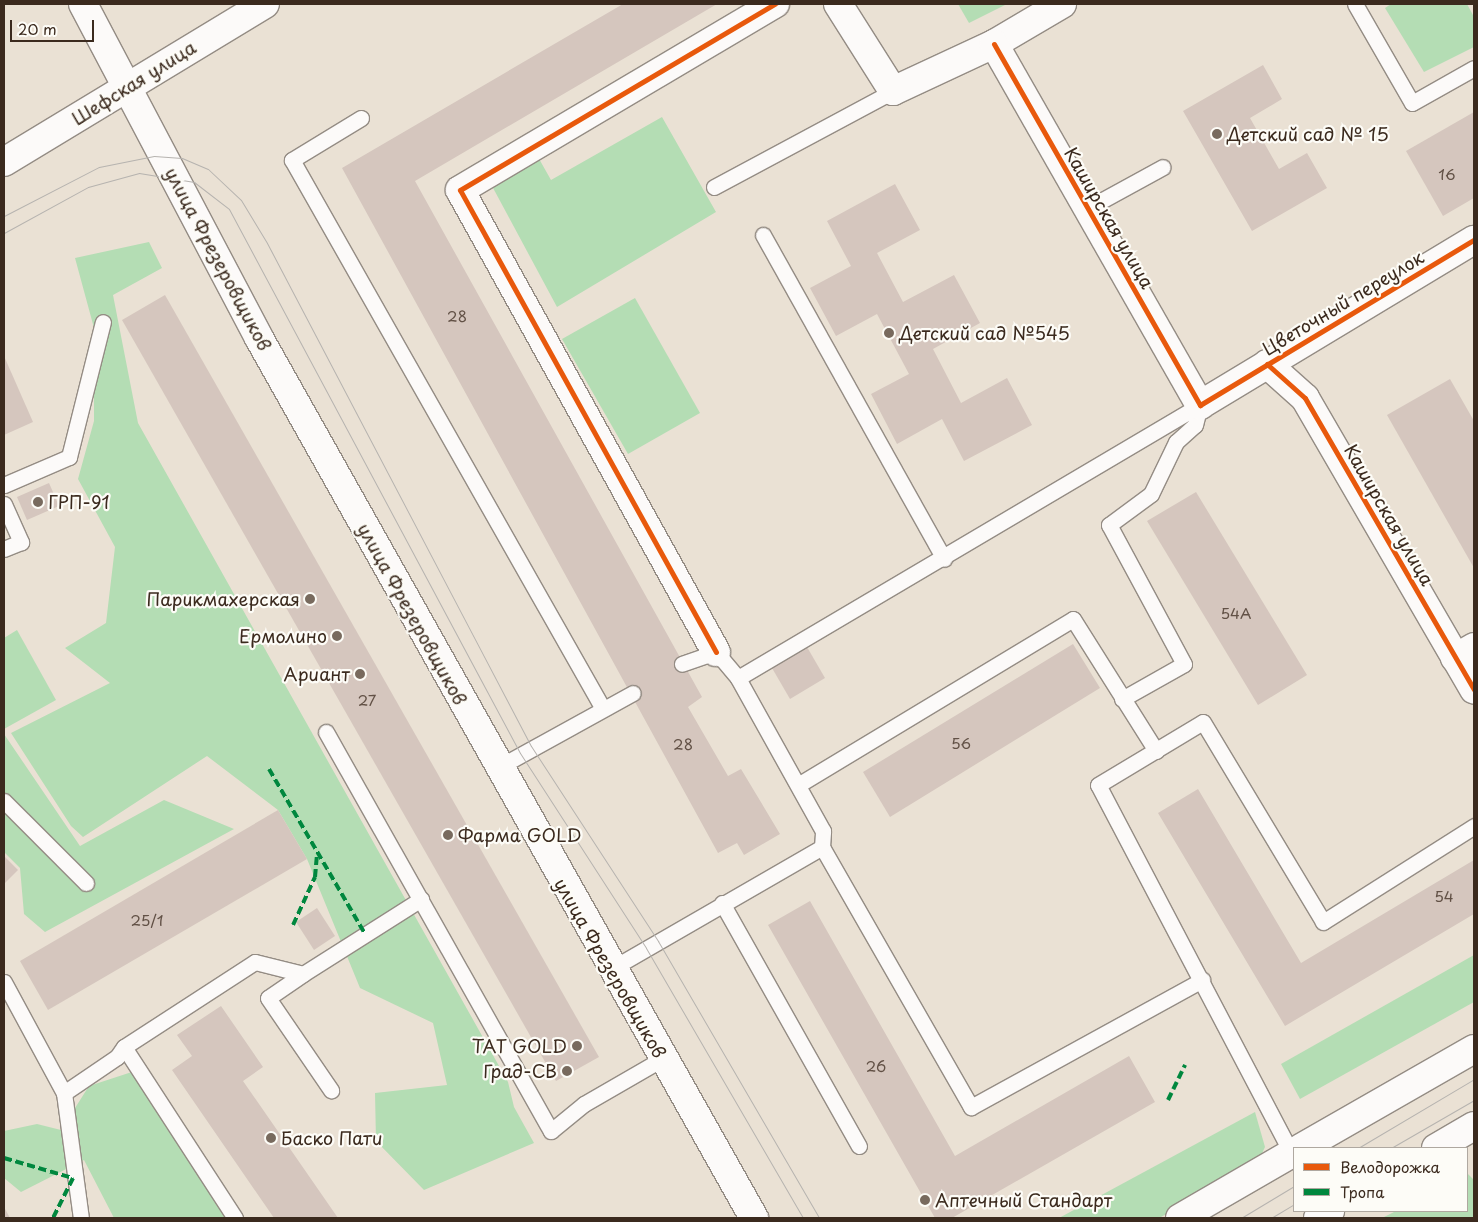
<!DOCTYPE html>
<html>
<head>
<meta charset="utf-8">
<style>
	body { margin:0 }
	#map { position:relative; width:1478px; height:1222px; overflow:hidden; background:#eae1d4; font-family:"Playpen Sans",sans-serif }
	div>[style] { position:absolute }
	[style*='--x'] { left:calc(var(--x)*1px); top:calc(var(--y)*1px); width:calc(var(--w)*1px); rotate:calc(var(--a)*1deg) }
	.green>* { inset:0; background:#b4ddb4 }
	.building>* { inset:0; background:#d5c6be }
	.roads { filter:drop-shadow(1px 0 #948c84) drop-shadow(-1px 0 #948c84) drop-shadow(0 1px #948c84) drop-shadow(0 -1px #948c84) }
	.service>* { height:15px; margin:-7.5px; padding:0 7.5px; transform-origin:7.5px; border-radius:7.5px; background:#fcfaf9 }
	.minor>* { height:28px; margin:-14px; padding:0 14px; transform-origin:14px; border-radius:14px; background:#fcfaf9 }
	.secondary>* { height:28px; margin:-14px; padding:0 14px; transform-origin:14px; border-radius:14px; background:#fcfaf9 }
	.primary>* { height:28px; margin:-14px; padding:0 14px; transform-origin:14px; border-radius:14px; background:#fcfaf9 }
	.tram>* { height:1px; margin:-0.5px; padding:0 0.5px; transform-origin:0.5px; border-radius:0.5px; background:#b6b3af }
	.quiet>* { height:4px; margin-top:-2px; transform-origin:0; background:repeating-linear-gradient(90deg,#00873e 0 8px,transparent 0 12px) }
	.cycleway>* { height:5px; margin:-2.5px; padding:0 2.5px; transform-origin:2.5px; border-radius:2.5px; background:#e8590c }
	.dots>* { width:14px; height:14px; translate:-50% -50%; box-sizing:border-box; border:2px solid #fdfcf7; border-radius:50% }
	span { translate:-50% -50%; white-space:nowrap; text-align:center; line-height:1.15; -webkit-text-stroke:4.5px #fdfcf7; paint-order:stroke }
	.number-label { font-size:15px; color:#625146 }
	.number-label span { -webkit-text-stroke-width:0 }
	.street-label { font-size:18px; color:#3b2a1e }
	.poi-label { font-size:18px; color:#3b2a1e }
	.left { translate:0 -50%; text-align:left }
	.right { translate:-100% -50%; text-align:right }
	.frame { position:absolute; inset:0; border:5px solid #3b2a1e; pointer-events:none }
	.legend { position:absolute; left:1293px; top:1147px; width:175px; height:65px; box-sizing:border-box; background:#fdfcf7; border:1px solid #afa8a0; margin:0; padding:6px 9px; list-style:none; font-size:15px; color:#3b2a1e }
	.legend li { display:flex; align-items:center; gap:10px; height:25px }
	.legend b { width:25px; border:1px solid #afa8a0 }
	.scale { position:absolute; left:10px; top:20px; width:84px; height:22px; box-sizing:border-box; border:2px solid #3b2a1e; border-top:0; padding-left:6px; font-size:15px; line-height:18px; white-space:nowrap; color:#3b2a1e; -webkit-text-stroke:4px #fdfcf7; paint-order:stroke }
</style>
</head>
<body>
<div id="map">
	<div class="green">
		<i style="clip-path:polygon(958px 4px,1007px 4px,969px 23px)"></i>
		<i style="clip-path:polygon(1391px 4px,1467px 4px,1474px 17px,1474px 47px,1424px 72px,1385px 8px)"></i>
		<i style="clip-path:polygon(662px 117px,716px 212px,557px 307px,492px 186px,538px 157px,551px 180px)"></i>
		<i style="clip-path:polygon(149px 242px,162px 268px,113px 295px,138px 423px,508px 1082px,514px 1107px,534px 1143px,424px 1190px,376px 1141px,375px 1093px,447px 1085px,433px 1023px,360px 988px,307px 859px,278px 810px,207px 756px,83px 837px,71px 826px,11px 733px,110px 683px,65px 648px,106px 623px,115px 547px,78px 479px,94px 421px,94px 328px,75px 258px)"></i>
		<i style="clip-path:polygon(635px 298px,700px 413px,628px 454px,562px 339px)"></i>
		<i style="clip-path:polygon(17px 630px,56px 700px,4px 729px,4px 638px)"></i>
		<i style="clip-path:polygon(4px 734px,80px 846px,164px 800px,234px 829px,45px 932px,24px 914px,20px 868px,4px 852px)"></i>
		<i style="clip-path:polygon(1474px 955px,1474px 1002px,1300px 1099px,1281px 1064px)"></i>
		<i style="clip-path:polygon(141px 1069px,239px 1218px,114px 1218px,84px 1160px,21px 1192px,4px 1178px,4px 1131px,37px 1124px,61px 1130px,89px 1086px)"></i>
		<i style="clip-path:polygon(1255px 1112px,1265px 1147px,1256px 1166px,1159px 1218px,1059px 1218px)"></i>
		<i style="clip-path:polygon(1467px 1173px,1474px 1180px,1474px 1218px,1382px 1218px,1396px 1211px,1467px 1211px)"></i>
	</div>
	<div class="building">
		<i style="clip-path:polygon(623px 4px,717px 4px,415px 181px,702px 697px,688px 707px,728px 776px,741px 769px,780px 834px,744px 855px,737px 843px,718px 853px,342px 168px)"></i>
		<i style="clip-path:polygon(1263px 65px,1282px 99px,1250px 118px,1279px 169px,1307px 153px,1327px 188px,1252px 231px,1183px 111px)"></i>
		<i style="clip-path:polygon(1474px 112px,1474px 198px,1443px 216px,1406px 151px)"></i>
		<i style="clip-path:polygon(895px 184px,920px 230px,877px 253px,903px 302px,954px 275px,980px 323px,933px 349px,961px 403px,1007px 378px,1032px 425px,964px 461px,942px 419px,897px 444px,871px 394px,909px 374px,877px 314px,836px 336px,810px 288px,851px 266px,827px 221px)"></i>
		<i style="clip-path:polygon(165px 295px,599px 1057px,556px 1081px,122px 320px)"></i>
		<i style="clip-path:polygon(4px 356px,33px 422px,4px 435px)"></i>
		<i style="clip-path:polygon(1450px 379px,1474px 421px,1474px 568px,1387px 415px)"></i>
		<i style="clip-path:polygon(49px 483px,59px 506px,27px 520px,17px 497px)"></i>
		<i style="clip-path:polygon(1196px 492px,1307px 675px,1258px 705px,1147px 521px)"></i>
		<i style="clip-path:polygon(1073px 644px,1100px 688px,890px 817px,863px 772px)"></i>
		<i style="clip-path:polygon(807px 647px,825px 678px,790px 699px,772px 668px)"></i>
		<i style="clip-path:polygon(1198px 789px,1301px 963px,1474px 860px,1474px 914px,1285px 1026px,1158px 813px)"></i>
		<i style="clip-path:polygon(278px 810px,307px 859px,48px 1010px,20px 961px)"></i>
		<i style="clip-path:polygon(4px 856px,18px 870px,4px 884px)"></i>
		<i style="clip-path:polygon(810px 901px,955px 1156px,1129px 1056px,1155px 1102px,952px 1218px,935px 1218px,768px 925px)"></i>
		<i style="clip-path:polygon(317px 908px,335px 936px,314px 950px,296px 922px)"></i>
		<i style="clip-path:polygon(221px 1006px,263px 1067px,243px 1081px,338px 1218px,274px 1218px,172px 1070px,192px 1056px,177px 1035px)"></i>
		<i style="clip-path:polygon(4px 1207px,10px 1218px,4px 1218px)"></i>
	</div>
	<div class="roads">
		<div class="service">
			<i style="--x:1355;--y:4;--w:114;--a:60.1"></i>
			<i style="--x:1412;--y:103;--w:71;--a:-29.4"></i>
			<i style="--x:361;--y:118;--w:81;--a:148.7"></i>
			<i style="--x:292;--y:160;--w:629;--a:60.46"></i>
			<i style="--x:714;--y:187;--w:203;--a:-28.2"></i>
			<i style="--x:1088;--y:208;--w:85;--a:-28.7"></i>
			<i style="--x:763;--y:235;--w:371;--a:60.8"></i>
			<i style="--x:4;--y:485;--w:71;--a:-23.3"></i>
			<i style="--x:69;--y:457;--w:139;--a:-75.9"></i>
			<i style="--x:4;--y:504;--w:42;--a:65.9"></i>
			<i style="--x:21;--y:542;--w:18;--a:158"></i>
			<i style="--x:738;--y:678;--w:537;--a:-30.58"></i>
			<i style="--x:1122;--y:699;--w:71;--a:-29.4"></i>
			<i style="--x:1184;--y:664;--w:158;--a:-118.3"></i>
			<i style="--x:1109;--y:525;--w:52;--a:-36.4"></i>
			<i style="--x:1151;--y:494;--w:58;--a:-64.3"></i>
			<i style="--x:1176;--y:442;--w:25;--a:-42"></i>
			<i style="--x:1195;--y:425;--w:21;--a:-76"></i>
			<i style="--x:326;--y:732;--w:458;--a:60.6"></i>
			<i style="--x:551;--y:1131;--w:43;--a:-39.3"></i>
			<i style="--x:584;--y:1104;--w:90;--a:-30"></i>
			<i style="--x:497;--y:768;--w:155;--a:-28.9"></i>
			<i style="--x:798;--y:785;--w:321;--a:-31.1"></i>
			<i style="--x:1073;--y:619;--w:156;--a:57.8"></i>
			<i style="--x:4;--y:801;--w:116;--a:45"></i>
			<i style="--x:822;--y:847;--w:300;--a:60.2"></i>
			<i style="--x:971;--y:1107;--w:264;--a:-28.8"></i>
			<i style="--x:722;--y:903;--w:279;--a:60.6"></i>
			<i style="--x:611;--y:969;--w:244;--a:-30"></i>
			<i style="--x:822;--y:847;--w:16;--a:-86"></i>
			<i style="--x:823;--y:831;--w:175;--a:-119.1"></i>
			<i style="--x:738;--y:678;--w:34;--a:-130"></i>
			<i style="--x:716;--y:652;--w:36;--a:161"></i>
			<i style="--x:303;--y:974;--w:42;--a:145.6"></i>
			<i style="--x:268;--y:998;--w:112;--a:55.6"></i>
			<i style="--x:4;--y:982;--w:126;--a:61.6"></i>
			<i style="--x:64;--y:1093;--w:64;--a:-34.2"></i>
			<i style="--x:117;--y:1057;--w:12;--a:-55"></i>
			<i style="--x:124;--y:1047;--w:204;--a:57"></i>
			<i style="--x:124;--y:1047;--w:156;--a:-33"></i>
			<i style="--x:255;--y:962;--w:49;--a:14"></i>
			<i style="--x:303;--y:974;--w:140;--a:-32.4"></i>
			<i style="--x:64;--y:1093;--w:126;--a:82.3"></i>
			<i style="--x:1294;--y:1158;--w:421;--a:-117.7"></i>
			<i style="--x:1098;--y:785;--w:122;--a:-31"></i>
			<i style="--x:1203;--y:722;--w:233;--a:59"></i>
			<i style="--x:1323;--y:922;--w:179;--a:-32.4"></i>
		</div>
		<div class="minor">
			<i style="--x:838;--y:4;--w:103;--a:57.7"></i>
			<i style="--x:893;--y:91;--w:111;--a:-25"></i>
			<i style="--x:994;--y:44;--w:79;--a:-30.5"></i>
			<i style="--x:994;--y:44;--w:416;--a:60.3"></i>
			<i style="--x:1200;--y:405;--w:320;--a:-31.1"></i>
			<i style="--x:1267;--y:364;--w:51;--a:41.8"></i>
			<i style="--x:1305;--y:398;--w:337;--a:59.9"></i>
			<i style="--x:716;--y:652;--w:528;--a:-118.99"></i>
			<i style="--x:460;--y:190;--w:366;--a:-30.6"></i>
			<i style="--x:1455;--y:658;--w:22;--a:-30"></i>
		</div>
		<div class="secondary">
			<i style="--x:83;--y:4;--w:378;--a:62.2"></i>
			<i style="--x:259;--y:338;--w:1010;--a:60.64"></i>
			<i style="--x:1301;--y:1148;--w:199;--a:-29.8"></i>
			<i style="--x:1436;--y:1148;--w:44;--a:-30.1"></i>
			<i style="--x:1180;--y:1218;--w:132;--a:-30.1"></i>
			<i style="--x:1318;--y:1218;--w:14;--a:-30"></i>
		</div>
		<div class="primary">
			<i style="--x:4;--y:162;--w:305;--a:-31.2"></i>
		</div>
	</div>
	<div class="tram">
		<i style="--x:4;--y:216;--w:107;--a:-27.3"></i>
		<i style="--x:99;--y:167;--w:56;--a:-11.3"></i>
		<i style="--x:154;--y:156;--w:28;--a:4"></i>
		<i style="--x:182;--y:158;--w:28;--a:23"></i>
		<i style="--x:208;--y:169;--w:45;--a:43.2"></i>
		<i style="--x:241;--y:200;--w:50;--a:58.8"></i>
		<i style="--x:267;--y:243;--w:568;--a:62.31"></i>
		<i style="--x:531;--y:746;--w:233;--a:56.9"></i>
		<i style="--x:658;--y:941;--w:320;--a:59.8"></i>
		<i style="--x:4;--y:233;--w:96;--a:-28.7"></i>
		<i style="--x:88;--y:187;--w:53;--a:-15.4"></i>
		<i style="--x:139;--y:173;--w:56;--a:9.3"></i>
		<i style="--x:194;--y:182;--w:44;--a:37.6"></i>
		<i style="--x:229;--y:209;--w:617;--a:61.86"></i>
		<i style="--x:520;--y:753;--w:232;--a:57.1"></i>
		<i style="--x:646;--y:948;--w:312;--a:59.8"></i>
		<i style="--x:1358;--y:1148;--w:135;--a:-30.7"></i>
		<i style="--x:1391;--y:1148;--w:96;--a:-30"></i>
		<i style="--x:1241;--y:1218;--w:62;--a:-31.1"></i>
		<i style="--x:1271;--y:1218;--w:27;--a:-31"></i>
	</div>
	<div class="quiet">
		<i style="--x:269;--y:769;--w:191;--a:59.8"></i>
		<i style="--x:293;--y:925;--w:53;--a:-65.4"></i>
		<i style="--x:315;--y:877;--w:21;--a:-85"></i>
		<i style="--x:1168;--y:1100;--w:39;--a:-64"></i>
		<i style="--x:4;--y:1158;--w:72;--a:16.2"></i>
		<i style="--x:73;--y:1178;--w:45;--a:116.6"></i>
	</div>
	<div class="cycleway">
		<i style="--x:994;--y:44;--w:416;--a:60.3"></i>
		<i style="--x:1200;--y:405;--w:320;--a:-31.1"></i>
		<i style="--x:1267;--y:364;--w:51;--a:41.8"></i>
		<i style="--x:1305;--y:398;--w:337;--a:59.9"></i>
		<i style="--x:716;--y:652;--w:528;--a:-118.99"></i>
		<i style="--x:460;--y:190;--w:366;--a:-30.6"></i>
	</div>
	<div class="dots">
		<i style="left:1217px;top:134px;background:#786a5e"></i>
		<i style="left:889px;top:333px;background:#786a5e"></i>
		<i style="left:38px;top:502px;background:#786a5e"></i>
		<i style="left:310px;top:599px;background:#786a5e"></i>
		<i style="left:337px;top:636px;background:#786a5e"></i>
		<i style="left:360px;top:674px;background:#786a5e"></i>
		<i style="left:448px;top:835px;background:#786a5e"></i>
		<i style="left:577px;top:1046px;background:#786a5e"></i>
		<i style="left:567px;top:1071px;background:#786a5e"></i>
		<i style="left:271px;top:1138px;background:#786a5e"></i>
		<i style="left:925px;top:1200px;background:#786a5e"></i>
	</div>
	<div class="number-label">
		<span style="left:1447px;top:174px">16</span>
		<span style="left:457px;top:316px">28</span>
		<span style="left:1236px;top:613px">54А</span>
		<span style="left:367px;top:700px">27</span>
		<span style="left:961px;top:743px">56</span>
		<span style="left:683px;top:744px">28</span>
		<span style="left:1444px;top:896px">54</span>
		<span style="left:147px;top:920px">25/1</span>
		<span style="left:876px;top:1066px">26</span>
	</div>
	<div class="street-label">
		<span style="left:134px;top:83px;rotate:-32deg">Шефская улица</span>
		<span style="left:1109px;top:218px;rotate:60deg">Каширская улица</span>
		<span style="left:218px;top:259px;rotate:62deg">улица Фрезеровщиков</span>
		<span style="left:1343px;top:303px;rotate:-31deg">Цветочный переулок</span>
		<span style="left:1389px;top:515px;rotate:60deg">Каширская улица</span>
		<span style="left:412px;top:614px;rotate:61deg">улица Фрезеровщиков</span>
		<span style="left:610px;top:968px;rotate:60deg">улица Фрезеровщиков</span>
	</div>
	<div class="poi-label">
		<span class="left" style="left:1227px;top:134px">Детский сад № 15</span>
		<span class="left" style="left:899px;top:333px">Детский сад №545</span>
		<span class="left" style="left:48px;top:502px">ГРП-91</span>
		<span class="right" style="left:300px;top:599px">Парикмахерская</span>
		<span class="right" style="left:327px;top:636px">Ермолино</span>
		<span class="right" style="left:350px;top:674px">Ариант</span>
		<span class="left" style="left:458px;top:835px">Фарма GOLD</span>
		<span class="right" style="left:567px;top:1046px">TAT GOLD</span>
		<span class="right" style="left:557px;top:1071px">Град-СВ</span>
		<span class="left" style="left:281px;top:1138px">Баско Пати</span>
		<span class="left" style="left:935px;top:1200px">Аптечный Стандарт</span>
	</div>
	<div class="frame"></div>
	<ul class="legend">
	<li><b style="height:6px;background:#e8590c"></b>Велодорожка</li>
	<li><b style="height:6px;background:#00873e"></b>Тропа</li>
	</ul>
	<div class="scale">20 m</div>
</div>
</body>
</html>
